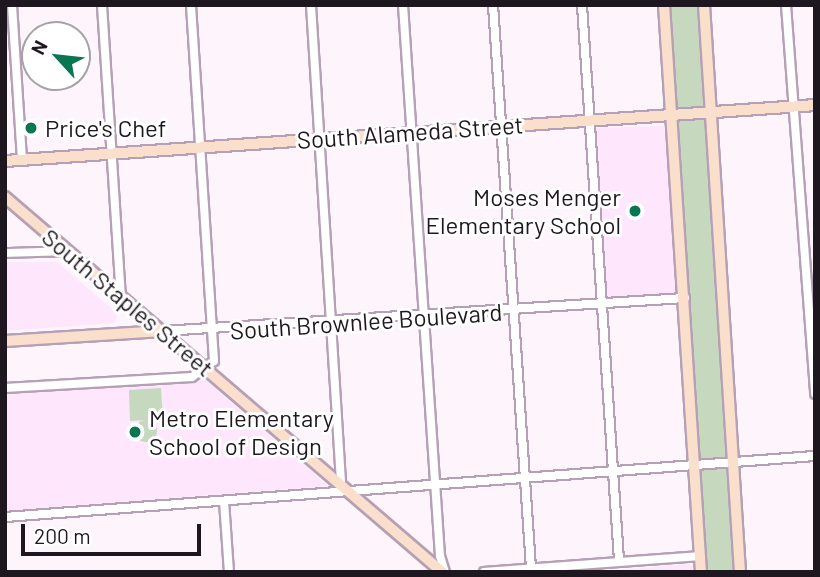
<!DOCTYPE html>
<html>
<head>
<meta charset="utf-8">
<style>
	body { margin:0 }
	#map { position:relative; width:820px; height:577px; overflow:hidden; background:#fdf4fc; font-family:Barlow,sans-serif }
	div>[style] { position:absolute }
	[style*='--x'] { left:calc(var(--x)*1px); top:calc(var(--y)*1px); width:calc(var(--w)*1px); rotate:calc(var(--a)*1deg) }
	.built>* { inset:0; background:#fee6fd }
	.green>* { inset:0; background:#c6d8be }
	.round { border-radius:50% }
	.roads { filter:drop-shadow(2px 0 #b5a0b5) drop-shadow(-2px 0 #b5a0b5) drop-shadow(0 2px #b5a0b5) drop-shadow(0 -2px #b5a0b5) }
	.minor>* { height:8px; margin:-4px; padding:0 4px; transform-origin:4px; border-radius:4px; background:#fff }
	.major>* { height:10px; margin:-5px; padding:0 5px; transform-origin:5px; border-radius:5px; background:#fadfcc }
	.dots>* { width:19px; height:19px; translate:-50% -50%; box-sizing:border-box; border:4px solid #fff; border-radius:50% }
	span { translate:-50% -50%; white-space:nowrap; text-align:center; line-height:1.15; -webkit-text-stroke:6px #fff; paint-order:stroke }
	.poi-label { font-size:24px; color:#1f171f }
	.left { translate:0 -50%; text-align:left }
	.right { translate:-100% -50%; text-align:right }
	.street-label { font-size:24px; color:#1f171f }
	.frame { position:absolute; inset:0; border:7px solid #1f171f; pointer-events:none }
	.north { position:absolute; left:21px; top:21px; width:70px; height:70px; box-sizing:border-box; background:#fff; border:2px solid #a5a2a5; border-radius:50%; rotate:297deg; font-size:19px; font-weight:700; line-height:28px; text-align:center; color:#1f171f }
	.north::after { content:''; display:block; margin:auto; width:24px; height:32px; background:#087650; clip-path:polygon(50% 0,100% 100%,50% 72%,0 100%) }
	.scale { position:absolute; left:21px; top:524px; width:180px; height:32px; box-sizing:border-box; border:4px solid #1f171f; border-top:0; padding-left:9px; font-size:21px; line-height:24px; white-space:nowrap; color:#1f171f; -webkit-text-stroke:5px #fff; paint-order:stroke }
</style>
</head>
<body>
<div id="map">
	<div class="built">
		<i style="clip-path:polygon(664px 126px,676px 294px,607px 299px,596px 128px)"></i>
		<i style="clip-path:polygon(5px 262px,57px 262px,118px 314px,114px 323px,5px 331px)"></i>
		<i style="clip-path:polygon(204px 379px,328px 486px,5px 511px,5px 392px)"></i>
		<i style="clip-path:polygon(692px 564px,692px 572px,592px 572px)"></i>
	</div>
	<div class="green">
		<i style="clip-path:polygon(668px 5px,697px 5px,733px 572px,706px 572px)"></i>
		<i style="clip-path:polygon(161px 388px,163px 419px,130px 421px,129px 390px)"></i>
		<i class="round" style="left:135px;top:420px;width:22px;height:22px"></i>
	</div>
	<div class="roads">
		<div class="minor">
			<i style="--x:12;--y:5;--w:154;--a:86.3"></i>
			<i style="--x:102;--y:5;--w:291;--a:86.3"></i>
			<i style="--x:311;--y:5;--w:484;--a:86.4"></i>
			<i style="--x:403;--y:5;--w:552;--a:86.16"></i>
			<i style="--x:440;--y:556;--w:17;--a:73"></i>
			<i style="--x:493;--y:5;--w:564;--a:86.14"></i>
			<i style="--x:582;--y:5;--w:557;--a:86.19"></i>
			<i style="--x:786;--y:5;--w:390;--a:85.7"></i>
			<i style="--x:5;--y:253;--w:63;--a:-1.8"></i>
			<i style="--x:163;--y:331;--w:523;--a:-3.62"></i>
			<i style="--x:5;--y:388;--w:187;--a:-3.4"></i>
			<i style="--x:192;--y:377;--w:27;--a:-36"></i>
			<i style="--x:214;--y:361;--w:357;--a:-93.7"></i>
			<i style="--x:224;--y:501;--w:71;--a:86"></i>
			<i style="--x:5;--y:517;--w:812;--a:-4.31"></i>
			<i style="--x:484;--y:572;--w:217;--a:-4.2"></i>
		</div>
		<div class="major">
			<i style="--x:664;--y:5;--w:568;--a:86.27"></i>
			<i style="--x:704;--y:5;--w:568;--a:86.37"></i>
			<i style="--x:5;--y:161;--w:812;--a:-3.95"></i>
			<i style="--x:5;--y:197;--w:576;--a:40.63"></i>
			<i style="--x:5;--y:341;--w:158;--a:-3.6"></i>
		</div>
	</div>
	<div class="dots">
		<i style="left:31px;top:128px;background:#087650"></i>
		<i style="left:635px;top:211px;background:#087650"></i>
		<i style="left:135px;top:432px;background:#087650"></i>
	</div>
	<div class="poi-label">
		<span class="left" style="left:45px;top:128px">Price's Chef</span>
		<span class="right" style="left:621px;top:211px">Moses Menger<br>Elementary School</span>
		<span class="left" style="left:149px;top:432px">Metro Elementary<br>School of Design</span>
	</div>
	<div class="street-label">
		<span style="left:410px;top:132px;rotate:-4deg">South Alameda Street</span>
		<span style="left:128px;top:302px;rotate:40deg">South Staples Street</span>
		<span style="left:366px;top:321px;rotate:-4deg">South Brownlee Boulevard</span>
	</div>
	<div class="frame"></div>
	<div class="north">N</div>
	<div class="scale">200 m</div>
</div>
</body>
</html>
